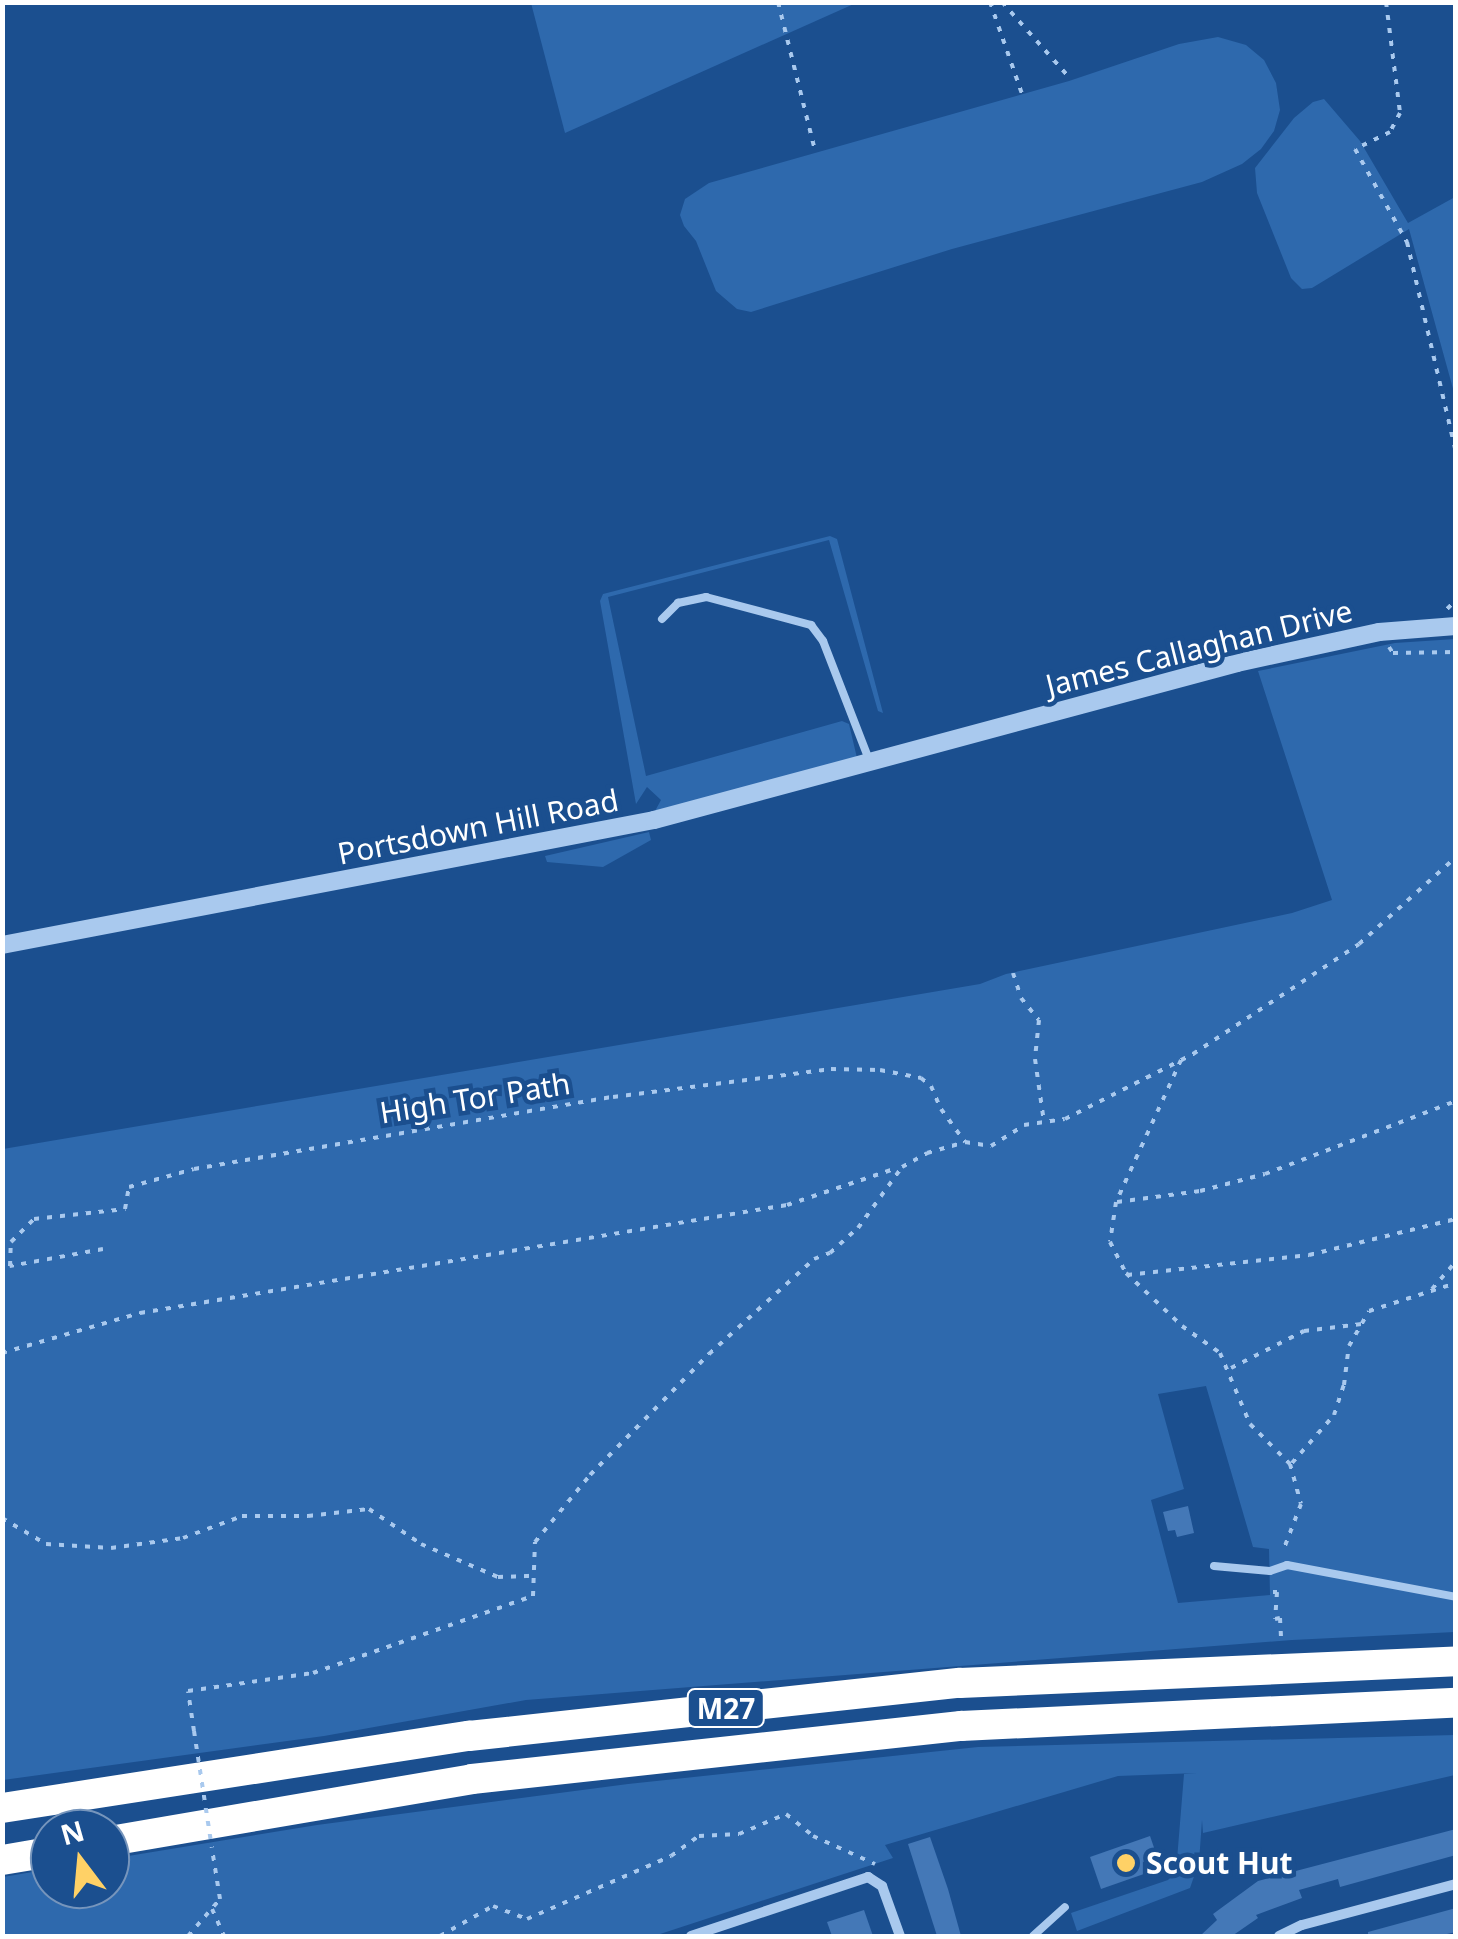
<!DOCTYPE html>
<html>
<head>
<meta charset="utf-8">
<style>
	body { margin:0 }
	#map { position:relative; width:1458px; height:1939px; overflow:hidden; background:#1b4f8f; font-family:"Noto Sans",sans-serif }
	div>[style] { position:absolute }
	[style*='--x'] { left:calc(var(--x)*1px); top:calc(var(--y)*1px); width:calc(var(--w)*1px); rotate:calc(var(--a)*1deg) }
	.green>* { inset:0; background:#2e69ad }
	.building>* { inset:0; background:#4478b7 }
	.path>* { height:4px; margin-top:-2px; transform-origin:0; background:repeating-linear-gradient(90deg,#a9c9ee 0 5px,transparent 0 13px) }
	.service>* { height:8px; margin:-4px; padding:0 4px; transform-origin:4px; border-radius:4px; background:#a9c9ee }
	.minor>* { height:10px; margin:-5px; padding:0 5px; transform-origin:5px; border-radius:5px; background:#a9c9ee }
	.tertiary>* { height:18px; margin:-9px; padding:0 9px; transform-origin:9px; border-radius:9px; background:#a9c9ee }
	.motorway>* { height:30px; margin:-15px; padding:0 15px; transform-origin:15px; border-radius:15px; background:#fff }
	.path-bridge>* { height:4px; margin-top:-2px; transform-origin:0; background:repeating-linear-gradient(90deg,#a9c9ee 0 5px,transparent 0 13px) }
	.dots>* { width:28px; height:28px; translate:-50% -50%; box-sizing:border-box; border:5px solid #1b4f8f; border-radius:50% }
	span { translate:-50% -50%; white-space:nowrap; text-align:center; line-height:1.15; -webkit-text-stroke:9px #1b4f8f; paint-order:stroke }
	.shield-label span { padding:2px 8px; background:#1b4f8f; border:2px solid; border-radius:8px; -webkit-text-stroke-width:0 }
	.shield-label { font-size:28px; color:#fff; font-weight:700 }
	.street-label { font-size:30px; color:#fff }
	.poi-label { font-size:30px; color:#fff; font-weight:700 }
	.left { translate:0 -50%; text-align:left }
	.frame { position:absolute; inset:0; border:5px solid #fff; pointer-events:none }
	.north { position:absolute; left:30px; top:1809px; width:100px; height:100px; box-sizing:border-box; background:#1b4f8f; border:2px solid #7695bc; border-radius:50%; rotate:344deg; font-size:28px; font-weight:700; line-height:40px; text-align:center; color:#fff }
	.north::after { content:''; display:block; margin:auto; width:35px; height:45px; background:#ffd166; clip-path:polygon(50% 0,100% 100%,50% 72%,0 100%) }
</style>
</head>
<body>
<div id="map">
	<div class="green">
		<i style="clip-path:polygon(531px 3px,531px 2px,856px 3px,565px 133px)"></i>
		<i style="clip-path:polygon(1218px 37px,1246px 45px,1264px 60px,1276px 83px,1280px 110px,1274px 131px,1261px 149px,1242px 164px,1202px 182px,952px 249px,751px 312px,737px 309px,716px 291px,696px 241px,684px 226px,680px 215px,685px 199px,709px 183px,1069px 81px,1179px 44px)"></i>
		<i style="clip-path:polygon(1324px 99px,1360px 141px,1408px 223px,1455px 197px,1455px 396px,1409px 229px,1312px 288px,1302px 289px,1291px 278px,1257px 193px,1255px 168px,1294px 118px,1313px 102px)"></i>
		<i style="clip-path:polygon(830px 536px,837px 539px,883px 713px,878px 711px,829px 540px,608px 597px,646px 776px,842px 721px,849px 724px,857px 758px,655px 811px,661px 800px,647px 787px,636px 804px,600px 601px,603px 594px)"></i>
		<i style="clip-path:polygon(evenodd,1455px 639px,1455px 1632px,1292px 1640px,526px 1700px,324px 1736px,3px 1780px,3px 1149px,980px 984px,1006px 974px,1292px 913px,1332px 900px,1258px 671px,1395px 643px,1455px 639px,1206px 1386px,1253px 1547px,1269px 1549px,1270px 1595px,1178px 1603px,1151px 1500px,1184px 1489px,1158px 1394px,1206px 1386px)"></i>
		<i style="clip-path:polygon(649px 832px,651px 840px,603px 867px,547px 862px,545px 856px)"></i>
		<i style="clip-path:polygon(1455px 1735px,1455px 1775px,1203px 1833px,1202px 1820px,1199px 1862px,1190px 1888px,1077px 1931px,1071px 1913px,1168px 1880px,1176px 1872px,1184px 1774px,1197px 1773px,1118px 1776px,885px 1845px,893px 1858px,654px 1936px,3px 1936px,3px 1877px,50px 1869px,50px 1889px,110px 1889px,110px 1859px,317px 1825px,628px 1784px,978px 1747px)"></i>
	</div>
	<div class="building">
		<i style="clip-path:polygon(1188px 1506px,1194px 1533px,1177px 1537px,1175px 1530px,1168px 1531px,1163px 1512px)"></i>
		<i style="clip-path:polygon(1456px 1829px,1456px 1855px,1340px 1887px,1338px 1879px,1299px 1890px,1302px 1898px,1256px 1915px,1258px 1918px,1232px 1936px,1200px 1936px,1217px 1920px,1213px 1914px,1258px 1881px)"></i>
		<i style="clip-path:polygon(1150px 1836px,1161px 1868px,1101px 1889px,1090px 1857px)"></i>
		<i style="clip-path:polygon(930px 1837px,948px 1889px,961px 1936px,937px 1936px,908px 1844px)"></i>
		<i style="clip-path:polygon(1456px 1908px,1456px 1932px,1438px 1936px,1368px 1936px,1368px 1932px)"></i>
		<i style="clip-path:polygon(864px 1910px,873px 1936px,832px 1936px,827px 1922px)"></i>
	</div>
	<div class="path">
		<i style="--x:778;--y:2;--w:153;--a:76"></i>
		<i style="--x:990;--y:2;--w:101;--a:70.8"></i>
		<i style="--x:1002;--y:2;--w:99;--a:48.3"></i>
		<i style="--x:1386;--y:2;--w:112;--a:82.8"></i>
		<i style="--x:1400;--y:113;--w:21;--a:118"></i>
		<i style="--x:1390;--y:132;--w:39;--a:154"></i>
		<i style="--x:1355;--y:149;--w:107;--a:60.8"></i>
		<i style="--x:1407;--y:242;--w:217;--a:76.9"></i>
		<i style="--x:1456;--y:543;--w:18;--a:90"></i>
		<i style="--x:1447;--y:609;--w:13;--a:-45"></i>
		<i style="--x:1389;--y:647;--w:7;--a:56"></i>
		<i style="--x:1393;--y:653;--w:63;--a:-0.9"></i>
		<i style="--x:1013;--y:973;--w:26;--a:72"></i>
		<i style="--x:1021;--y:998;--w:28;--a:51"></i>
		<i style="--x:1039;--y:1020;--w:39;--a:96"></i>
		<i style="--x:1035;--y:1059;--w:64;--a:81.9"></i>
		<i style="--x:1181;--y:1060;--w:156;--a:114.6"></i>
		<i style="--x:1116;--y:1202;--w:40;--a:98.5"></i>
		<i style="--x:1110;--y:1242;--w:35;--a:63"></i>
		<i style="--x:1126;--y:1273;--w:77;--a:43.4"></i>
		<i style="--x:1182;--y:1326;--w:47;--a:35.4"></i>
		<i style="--x:1220;--y:1353;--w:77;--a:67.1"></i>
		<i style="--x:1250;--y:1424;--w:57;--a:45"></i>
		<i style="--x:1290;--y:1464;--w:41;--a:74.6"></i>
		<i style="--x:1301;--y:1504;--w:50;--a:111"></i>
		<i style="--x:1117;--y:1202;--w:84;--a:-7.5"></i>
		<i style="--x:1200;--y:1191;--w:67;--a:-14.7"></i>
		<i style="--x:1265;--y:1174;--w:204;--a:-20.9"></i>
		<i style="--x:103;--y:1249;--w:95;--a:169.6"></i>
		<i style="--x:10;--y:1266;--w:24;--a:-88"></i>
		<i style="--x:11;--y:1242;--w:33;--a:-45"></i>
		<i style="--x:34;--y:1219;--w:92;--a:-6.3"></i>
		<i style="--x:125;--y:1209;--w:22;--a:-80"></i>
		<i style="--x:129;--y:1187;--w:67;--a:-15.5"></i>
		<i style="--x:194;--y:1169;--w:425;--a:-9.8"></i>
		<i style="--x:613;--y:1097;--w:220;--a:-7.3"></i>
		<i style="--x:831;--y:1069;--w:49;--a:1.2"></i>
		<i style="--x:880;--y:1070;--w:42;--a:11"></i>
		<i style="--x:921;--y:1078;--w:13;--a:39"></i>
		<i style="--x:931;--y:1086;--w:25;--a:67"></i>
		<i style="--x:941;--y:1109;--w:41;--a:54"></i>
		<i style="--x:1127;--y:1275;--w:183;--a:-6.3"></i>
		<i style="--x:1309;--y:1255;--w:151;--a:-13.8"></i>
		<i style="--x:1432;--y:1289;--w:37;--a:-49"></i>
		<i style="--x:2;--y:1353;--w:144;--a:-16.2"></i>
		<i style="--x:140;--y:1313;--w:656;--a:-9.48"></i>
		<i style="--x:787;--y:1205;--w:116;--a:-18.6"></i>
		<i style="--x:1231;--y:1368;--w:82;--a:-26.9"></i>
		<i style="--x:1304;--y:1331;--w:58;--a:-6.9"></i>
		<i style="--x:1292;--y:1463;--w:64;--a:-48.8"></i>
		<i style="--x:1334;--y:1415;--w:32;--a:-72"></i>
		<i style="--x:1344;--y:1385;--w:39;--a:-83"></i>
		<i style="--x:1349;--y:1346;--w:40;--a:-60.3"></i>
		<i style="--x:1369;--y:1311;--w:91;--a:-17.8"></i>
		<i style="--x:2;--y:1518;--w:51;--a:30.6"></i>
		<i style="--x:46;--y:1544;--w:65;--a:3.5"></i>
		<i style="--x:111;--y:1548;--w:73;--a:-7.9"></i>
		<i style="--x:183;--y:1538;--w:63;--a:-20.4"></i>
		<i style="--x:242;--y:1516;--w:66;--a:0"></i>
		<i style="--x:308;--y:1516;--w:61;--a:-6.5"></i>
		<i style="--x:369;--y:1509;--w:63;--a:33.9"></i>
		<i style="--x:421;--y:1544;--w:84;--a:23.2"></i>
		<i style="--x:498;--y:1577;--w:35;--a:-2"></i>
		<i style="--x:1273;--y:1592;--w:4;--a:0"></i>
		<i style="--x:1277;--y:1592;--w:27;--a:94"></i>
		<i style="--x:1275;--y:1619;--w:5;--a:-11"></i>
		<i style="--x:1280;--y:1618;--w:20;--a:87"></i>
		<i style="--x:194;--y:1731;--w:40;--a:-98.5"></i>
		<i style="--x:188;--y:1691;--w:126;--a:-8.2"></i>
		<i style="--x:313;--y:1673;--w:233;--a:-19.3"></i>
		<i style="--x:533;--y:1596;--w:54;--a:-87.9"></i>
		<i style="--x:535;--y:1542;--w:87;--a:-50.6"></i>
		<i style="--x:590;--y:1475;--w:170;--a:-45.5"></i>
		<i style="--x:709;--y:1354;--w:142;--a:-42.1"></i>
		<i style="--x:814;--y:1259;--w:17;--a:-21"></i>
		<i style="--x:830;--y:1253;--w:38;--a:-42"></i>
		<i style="--x:858;--y:1228;--w:75;--a:-54.2"></i>
		<i style="--x:902;--y:1167;--w:29;--a:-29"></i>
		<i style="--x:927;--y:1153;--w:40;--a:-16"></i>
		<i style="--x:965;--y:1142;--w:26;--a:9"></i>
		<i style="--x:991;--y:1146;--w:39;--a:-32"></i>
		<i style="--x:1024;--y:1125;--w:41;--a:-8.3"></i>
		<i style="--x:1065;--y:1119;--w:144;--a:-26.9"></i>
		<i style="--x:1193;--y:1054;--w:199;--a:-33.5"></i>
		<i style="--x:1359;--y:944;--w:130;--a:-41.9"></i>
		<i style="--x:212;--y:1909;--w:30;--a:66"></i>
		<i style="--x:188;--y:1936;--w:49;--a:-49.1"></i>
		<i style="--x:220;--y:1899;--w:51;--a:-99.1"></i>
		<i style="--x:440;--y:1936;--w:61;--a:-29.5"></i>
		<i style="--x:493;--y:1906;--w:36;--a:21"></i>
		<i style="--x:527;--y:1919;--w:157;--a:-23.6"></i>
		<i style="--x:671;--y:1856;--w:34;--a:-36"></i>
		<i style="--x:699;--y:1836;--w:40;--a:-2.9"></i>
		<i style="--x:739;--y:1834;--w:51;--a:-23.1"></i>
		<i style="--x:786;--y:1814;--w:35;--a:39"></i>
		<i style="--x:813;--y:1836;--w:68;--a:24.3"></i>
	</div>
	<div class="service">
		<i style="--x:662;--y:619;--w:23;--a:-45"></i>
		<i style="--x:678;--y:603;--w:29;--a:-12"></i>
		<i style="--x:706;--y:597;--w:109;--a:14.9"></i>
		<i style="--x:811;--y:625;--w:20;--a:53"></i>
		<i style="--x:823;--y:641;--w:130;--a:68.8"></i>
		<i style="--x:1214;--y:1566;--w:56;--a:5.1"></i>
		<i style="--x:1270;--y:1571;--w:18;--a:-19"></i>
		<i style="--x:1287;--y:1565;--w:172;--a:10.7"></i>
		<i style="--x:1033;--y:1936;--w:43;--a:-42.2"></i>
	</div>
	<div class="minor">
		<i style="--x:691;--y:1936;--w:187;--a:-18.4"></i>
		<i style="--x:868;--y:1877;--w:17;--a:33"></i>
		<i style="--x:882;--y:1886;--w:53;--a:70.2"></i>
		<i style="--x:1279;--y:1936;--w:25;--a:-26"></i>
		<i style="--x:1302;--y:1925;--w:159;--a:-14.9"></i>
	</div>
	<div class="tertiary">
		<i style="--x:2;--y:945;--w:664;--a:-10.85"></i>
		<i style="--x:654;--y:820;--w:604;--a:-15.07"></i>
		<i style="--x:1237;--y:663;--w:145;--a:-12.3"></i>
		<i style="--x:1379;--y:632;--w:77;--a:-4.5"></i>
	</div>
	<div class="motorway">
		<i style="--x:2;--y:1808;--w:473;--a:-8.8"></i>
		<i style="--x:469;--y:1736;--w:494;--a:-6.2"></i>
		<i style="--x:960;--y:1683;--w:496;--a:-2.5"></i>
		<i style="--x:110;--y:1841;--w:367;--a:-9.7"></i>
		<i style="--x:472;--y:1779;--w:492;--a:-6.2"></i>
		<i style="--x:961;--y:1726;--w:496;--a:-2.7"></i>
		<i style="--x:2;--y:1860;--w:49;--a:-9.5"></i>
	</div>
	<div class="path-bridge">
		<i style="--x:194;--y:1731;--w:118;--a:81.3"></i>
	</div>
	<div class="dots">
		<i style="left:1126px;top:1863px;background:#ffd166"></i>
	</div>
	<div class="shield-label">
		<span style="left:726px;top:1708px">M27</span>
	</div>
	<div class="street-label">
		<span style="left:1199px;top:648px;rotate:-14deg">James Callaghan Drive</span>
		<span style="left:478px;top:827px;rotate:-11deg">Portsdown Hill Road</span>
		<span style="left:475px;top:1098px;rotate:-9deg">High Tor Path</span>
	</div>
	<div class="poi-label">
		<span class="left" style="left:1146px;top:1863px">Scout Hut</span>
	</div>
	<div class="frame"></div>
	<div class="north">N</div>
</div>
</body>
</html>
